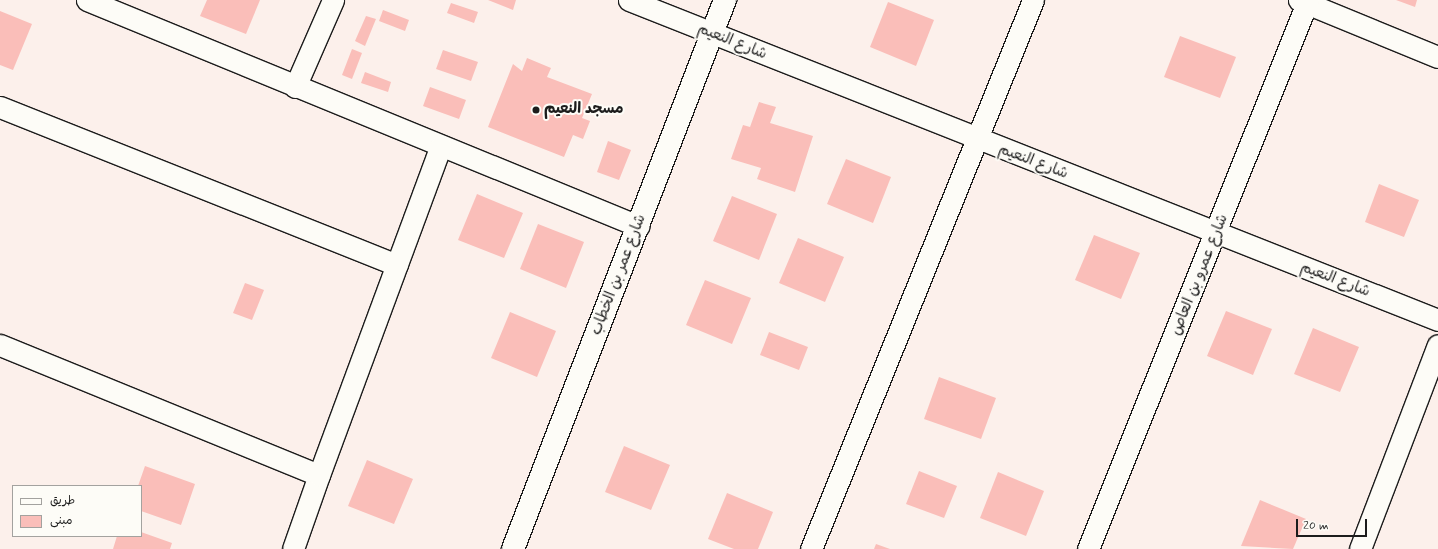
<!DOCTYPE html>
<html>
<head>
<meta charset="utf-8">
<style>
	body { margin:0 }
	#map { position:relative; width:1438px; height:549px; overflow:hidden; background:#fcf0eb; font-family:Mynerve,"Playpen Sans Arabic",sans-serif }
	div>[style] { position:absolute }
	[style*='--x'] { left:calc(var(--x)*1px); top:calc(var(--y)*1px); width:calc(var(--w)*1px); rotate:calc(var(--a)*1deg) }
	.building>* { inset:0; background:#fabeb9 }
	.roads { filter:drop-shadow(1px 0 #1c1c1c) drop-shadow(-1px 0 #1c1c1c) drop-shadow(0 1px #1c1c1c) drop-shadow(0 -1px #1c1c1c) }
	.minor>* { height:21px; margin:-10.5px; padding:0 10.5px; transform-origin:10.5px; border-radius:10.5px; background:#fdfcf7 }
	.tertiary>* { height:22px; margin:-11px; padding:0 11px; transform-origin:11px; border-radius:11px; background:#fdfcf7 }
	.dots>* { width:11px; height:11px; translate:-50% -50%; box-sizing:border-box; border:2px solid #fdfcf7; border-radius:50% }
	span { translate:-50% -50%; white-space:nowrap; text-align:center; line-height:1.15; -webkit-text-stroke:4px #fdfcf7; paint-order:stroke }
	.street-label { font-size:15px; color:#1c1c1c }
	.poi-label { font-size:15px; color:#1c1c1c; font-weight:700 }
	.left { translate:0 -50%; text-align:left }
	.legend { position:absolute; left:12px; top:485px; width:130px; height:52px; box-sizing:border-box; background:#fdfcf7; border:1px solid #a3a29f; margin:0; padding:5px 7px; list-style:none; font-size:12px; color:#1c1c1c }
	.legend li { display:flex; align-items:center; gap:8px; height:20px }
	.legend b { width:20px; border:1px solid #a3a29f }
	.scale { position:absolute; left:1296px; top:519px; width:71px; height:18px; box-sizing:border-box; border:2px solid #1c1c1c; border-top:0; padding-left:5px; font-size:12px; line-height:14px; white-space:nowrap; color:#1c1c1c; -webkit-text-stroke:3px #fdfcf7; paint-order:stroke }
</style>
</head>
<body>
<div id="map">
	<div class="building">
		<i style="clip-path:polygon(207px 0,260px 0,246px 34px,200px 16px)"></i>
		<i style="clip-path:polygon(488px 0,516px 0,513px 10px)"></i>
		<i style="clip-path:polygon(1396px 0,1417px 0,1415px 7px)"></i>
		<i style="clip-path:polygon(888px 2px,934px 20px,916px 66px,870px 47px)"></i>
		<i style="clip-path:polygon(451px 3px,478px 12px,474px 23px,447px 13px)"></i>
		<i style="clip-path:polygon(383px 10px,409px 20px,405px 31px,379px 21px)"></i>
		<i style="clip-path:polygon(0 11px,32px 24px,13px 70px,0 65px)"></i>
		<i style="clip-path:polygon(366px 16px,376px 19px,365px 46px,355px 41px)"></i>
		<i style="clip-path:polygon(1180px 36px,1236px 57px,1220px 98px,1164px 77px)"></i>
		<i style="clip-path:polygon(352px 49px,362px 53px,352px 79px,342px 75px)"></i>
		<i style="clip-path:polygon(443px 50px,478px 62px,471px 81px,436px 69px)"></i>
		<i style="clip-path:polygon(527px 58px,551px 68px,547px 77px,592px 94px,582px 118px,590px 121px,583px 139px,573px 135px,564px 157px,488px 127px,513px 64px,522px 71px)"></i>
		<i style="clip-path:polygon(365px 72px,391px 82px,388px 92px,361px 83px)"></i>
		<i style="clip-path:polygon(430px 87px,466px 100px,459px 119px,423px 106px)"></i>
		<i style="clip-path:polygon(759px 102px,776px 107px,770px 123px,813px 136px,795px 192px,757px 179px,761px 168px,731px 159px,743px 125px,750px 127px)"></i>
		<i style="clip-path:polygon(608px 141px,631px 150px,619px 180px,597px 172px)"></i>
		<i style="clip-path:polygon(846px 159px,891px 177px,873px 223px,827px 204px)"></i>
		<i style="clip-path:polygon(1379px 184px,1419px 200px,1404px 237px,1365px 222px)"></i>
		<i style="clip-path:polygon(477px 194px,523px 213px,504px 258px,458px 240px)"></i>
		<i style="clip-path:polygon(732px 196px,777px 214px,759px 260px,713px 241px)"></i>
		<i style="clip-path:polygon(538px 224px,584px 242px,566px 288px,520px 269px)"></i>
		<i style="clip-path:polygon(1094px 235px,1140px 253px,1121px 299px,1075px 280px)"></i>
		<i style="clip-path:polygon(798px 238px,844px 257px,825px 302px,779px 283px)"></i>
		<i style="clip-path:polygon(705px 280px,751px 298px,732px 344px,686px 325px)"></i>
		<i style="clip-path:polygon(245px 283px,264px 290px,252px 320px,233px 313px)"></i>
		<i style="clip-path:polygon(1226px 311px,1272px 329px,1253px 375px,1207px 356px)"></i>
		<i style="clip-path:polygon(510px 312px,556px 331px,537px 377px,491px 358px)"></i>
		<i style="clip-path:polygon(1313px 328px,1359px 347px,1340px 392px,1294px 374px)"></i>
		<i style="clip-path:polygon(769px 332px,808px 347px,799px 370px,760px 355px)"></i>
		<i style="clip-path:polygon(939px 377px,996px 398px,981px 439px,924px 419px)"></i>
		<i style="clip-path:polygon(624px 446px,670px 465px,651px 510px,605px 492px)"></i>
		<i style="clip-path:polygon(367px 460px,413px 479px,394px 524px,348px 506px)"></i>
		<i style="clip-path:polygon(145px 466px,195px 484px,181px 525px,141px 511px,141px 486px,138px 486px)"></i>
		<i style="clip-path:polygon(919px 471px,957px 486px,944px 518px,906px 504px)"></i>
		<i style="clip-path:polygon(998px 472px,1044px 491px,1026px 536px,980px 518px)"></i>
		<i style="clip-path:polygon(727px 493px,773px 512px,758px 549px,734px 549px,708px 539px)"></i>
		<i style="clip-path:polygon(1260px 500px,1306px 519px,1293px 549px,1241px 546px)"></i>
		<i style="clip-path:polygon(141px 532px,172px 543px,170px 549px,113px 549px,117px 536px,141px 536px)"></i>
		<i style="clip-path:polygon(876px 544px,890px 549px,874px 549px)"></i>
	</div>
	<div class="roads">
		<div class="minor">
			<i style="--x:87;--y:0;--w:596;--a:22.3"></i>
			<i style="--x:629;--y:0;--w:870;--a:21.58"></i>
			<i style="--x:1299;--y:0;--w:150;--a:22.3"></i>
			<i style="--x:295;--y:87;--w:95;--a:-66.4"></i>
			<i style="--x:0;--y:107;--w:427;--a:21.7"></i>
			<i style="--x:0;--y:345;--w:344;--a:22.2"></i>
			<i style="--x:319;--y:475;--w:78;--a:109.4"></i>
			<i style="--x:319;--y:475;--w:351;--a:-69.7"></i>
			<i style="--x:811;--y:549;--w:592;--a:-67.98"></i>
			<i style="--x:1088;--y:549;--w:591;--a:-68.16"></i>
			<i style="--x:1360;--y:549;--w:218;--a:-69.1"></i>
		</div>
		<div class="tertiary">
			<i style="--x:513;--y:549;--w:589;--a:-68.89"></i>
		</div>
	</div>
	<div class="dots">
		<i style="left:536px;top:110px;background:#1c1c1c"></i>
	</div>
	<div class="street-label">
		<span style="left:732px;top:42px;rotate:22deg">شارع النعيم</span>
		<span style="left:1033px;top:162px;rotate:21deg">شارع النعيم</span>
		<span style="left:619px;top:275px;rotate:-69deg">شارع عمر بن الخطاب</span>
		<span style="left:1200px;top:275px;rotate:-68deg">شارع عمرو بن العاص</span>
		<span style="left:1335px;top:280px;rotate:21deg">شارع النعيم</span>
	</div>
	<div class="poi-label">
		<span class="left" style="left:544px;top:110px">مسجد النعيم</span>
	</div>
	<ul class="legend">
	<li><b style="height:5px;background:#fdfcf7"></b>طريق</li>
	<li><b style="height:11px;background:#fabeb9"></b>مبنى</li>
	</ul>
	<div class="scale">20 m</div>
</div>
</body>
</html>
